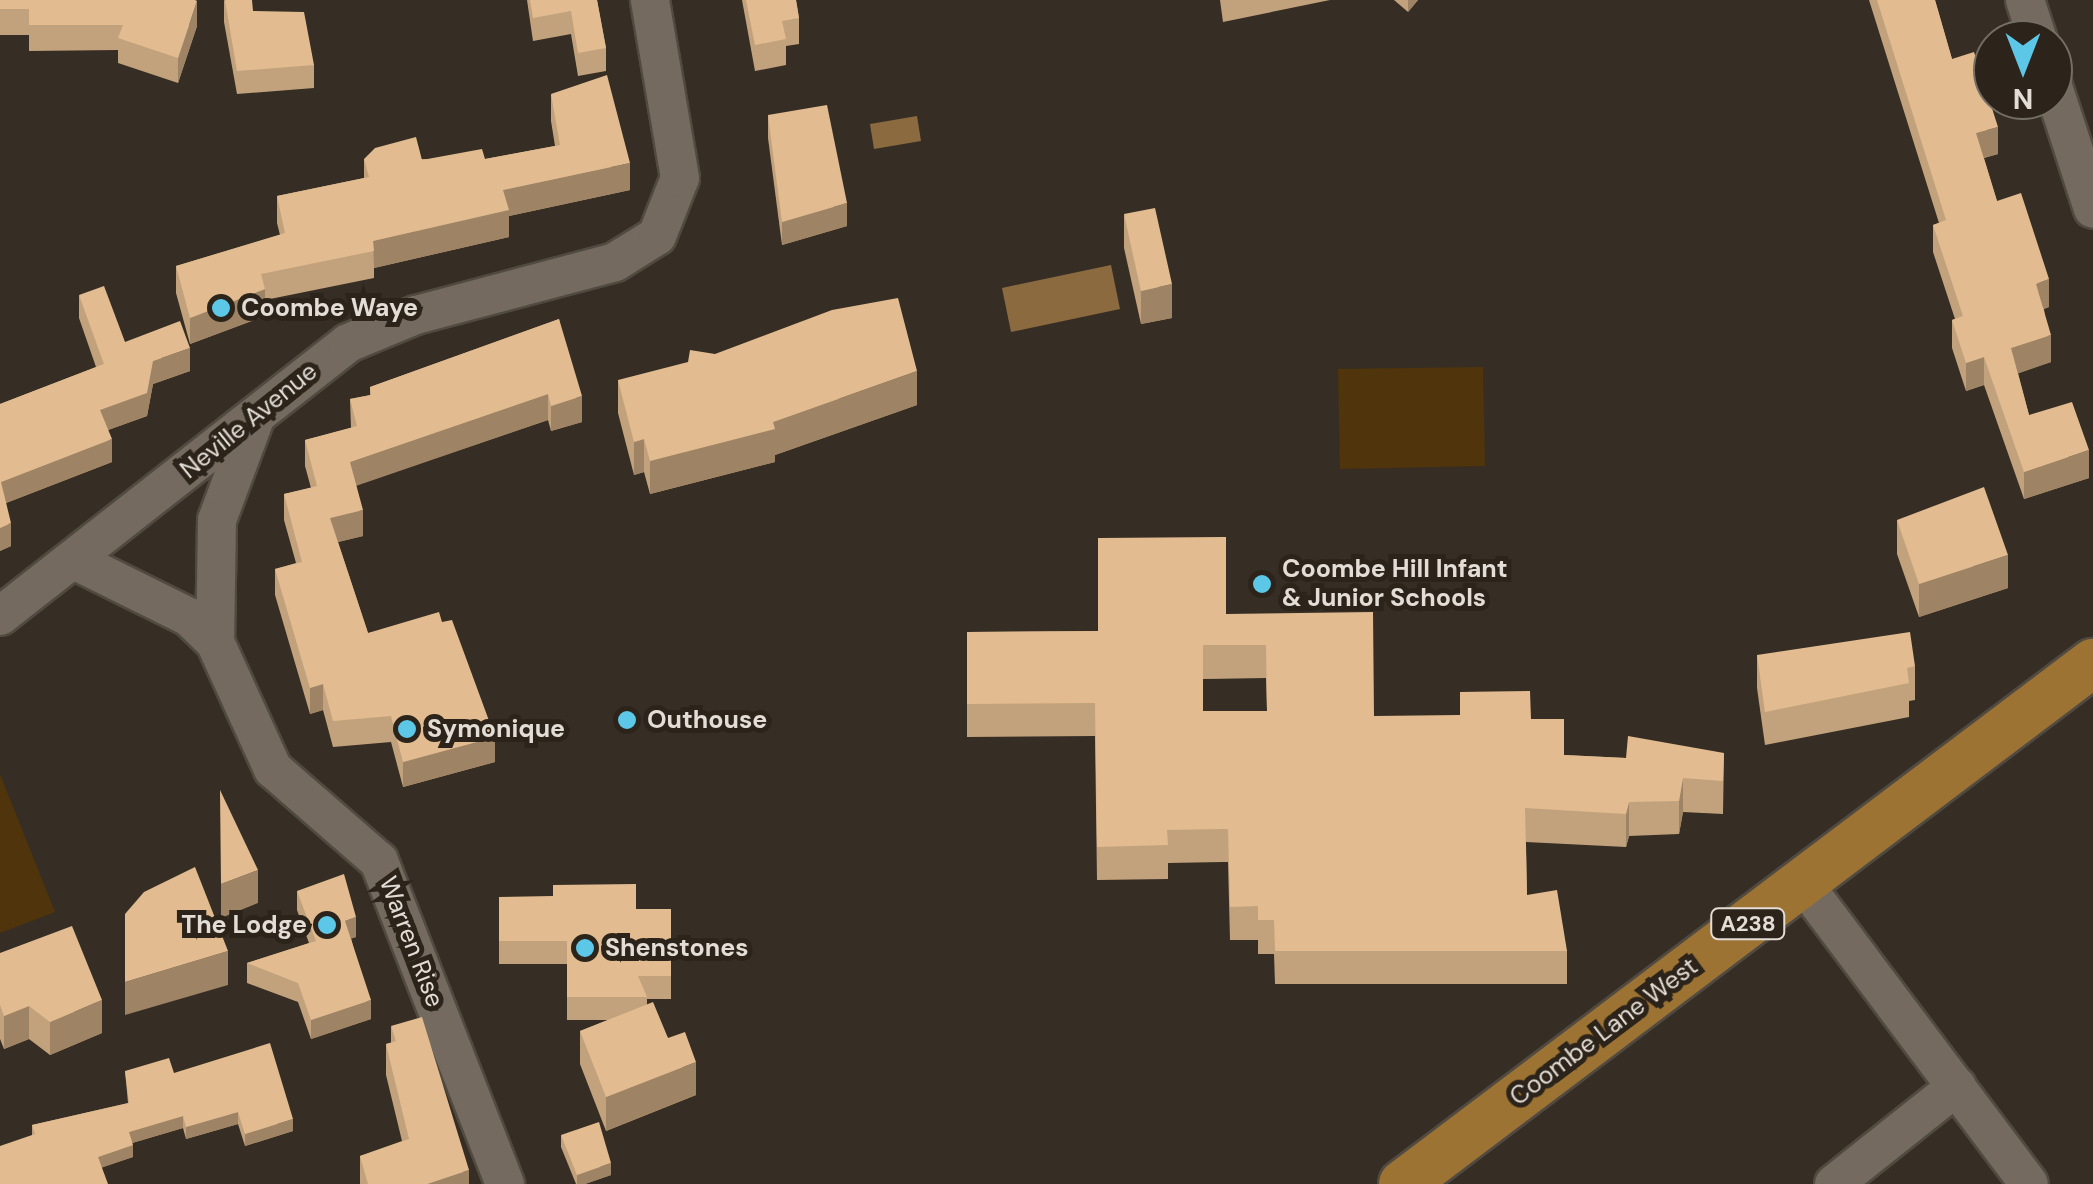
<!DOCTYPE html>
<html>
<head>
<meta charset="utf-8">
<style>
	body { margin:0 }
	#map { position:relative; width:2093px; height:1184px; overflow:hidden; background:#362e24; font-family:"DM Sans",sans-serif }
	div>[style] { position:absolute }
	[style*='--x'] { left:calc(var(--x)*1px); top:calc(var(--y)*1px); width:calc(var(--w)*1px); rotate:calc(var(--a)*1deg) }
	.green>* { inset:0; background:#50340b }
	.water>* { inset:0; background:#8c6a40 }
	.roads { filter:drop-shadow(2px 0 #514a41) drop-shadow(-2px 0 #514a41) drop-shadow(0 2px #514a41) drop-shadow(0 -2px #514a41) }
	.minor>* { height:38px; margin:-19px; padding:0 19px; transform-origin:19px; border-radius:19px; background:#746a5f }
	.major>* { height:48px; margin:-24px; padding:0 24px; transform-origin:24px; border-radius:24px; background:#9d7333 }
	.wall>* { inset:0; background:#c2a27c }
	.shaded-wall>* { inset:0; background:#9e8465 }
	.building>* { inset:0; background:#e2bc90 }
	.dots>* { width:28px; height:28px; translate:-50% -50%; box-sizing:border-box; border:5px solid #2c241a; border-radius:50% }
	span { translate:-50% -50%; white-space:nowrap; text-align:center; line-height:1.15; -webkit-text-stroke:10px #2c241a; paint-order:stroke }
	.shield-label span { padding:2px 8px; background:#2c241a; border:2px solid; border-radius:8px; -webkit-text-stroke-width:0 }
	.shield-label { font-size:22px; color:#e3ddd6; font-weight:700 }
	.poi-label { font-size:25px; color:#e3ddd6; font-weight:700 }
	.left { translate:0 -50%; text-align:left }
	.right { translate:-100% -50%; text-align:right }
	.street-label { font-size:25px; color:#e3ddd6 }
	.north { position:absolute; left:1973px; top:20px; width:100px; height:100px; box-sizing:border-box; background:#2c241a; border:2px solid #756e65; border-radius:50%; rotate:180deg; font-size:28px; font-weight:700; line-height:40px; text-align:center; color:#e3ddd6 }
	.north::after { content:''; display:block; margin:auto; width:35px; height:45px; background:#5dc7e8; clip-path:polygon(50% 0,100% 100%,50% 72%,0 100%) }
</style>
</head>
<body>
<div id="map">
	<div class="green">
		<i style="clip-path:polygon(1483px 367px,1485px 466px,1340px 469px,1338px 369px)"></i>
		<i style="clip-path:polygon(0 774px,55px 912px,0 933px)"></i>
	</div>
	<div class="water">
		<i style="clip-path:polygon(917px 116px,921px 141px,874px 149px,870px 124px)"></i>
		<i style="clip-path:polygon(1111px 265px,1120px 309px,1011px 332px,1002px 288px)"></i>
	</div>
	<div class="roads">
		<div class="minor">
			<i style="--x:2025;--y:0;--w:42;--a:72"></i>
			<i style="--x:2053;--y:86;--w:129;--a:72"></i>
			<i style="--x:254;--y:421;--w:106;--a:110.5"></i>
			<i style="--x:217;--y:520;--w:122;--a:90.9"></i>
			<i style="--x:215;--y:642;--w:140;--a:65.5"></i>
			<i style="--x:273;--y:769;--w:140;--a:41"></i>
			<i style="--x:379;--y:861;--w:347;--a:68.7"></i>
			<i style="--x:76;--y:561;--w:126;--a:26.4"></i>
			<i style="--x:189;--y:617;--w:36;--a:44"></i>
			<i style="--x:0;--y:616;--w:442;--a:-38.1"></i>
			<i style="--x:348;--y:343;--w:74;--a:-22.4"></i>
			<i style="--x:416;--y:315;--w:206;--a:-14.9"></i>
			<i style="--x:615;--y:262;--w:49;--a:-31.8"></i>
			<i style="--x:657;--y:236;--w:62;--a:-68.4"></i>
			<i style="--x:680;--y:178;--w:181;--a:-99.6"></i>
			<i style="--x:1803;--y:883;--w:376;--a:53.1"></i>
			<i style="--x:1834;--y:1184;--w:157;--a:-38.5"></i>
		</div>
		<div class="major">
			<i style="--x:1403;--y:1184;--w:865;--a:-37.06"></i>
		</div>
	</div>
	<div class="wall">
		<i style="clip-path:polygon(0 0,197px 26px,178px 83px,118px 63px,118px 50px,29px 51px,29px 35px,0 35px)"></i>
		<i style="clip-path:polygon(224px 0,253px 11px,314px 65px,314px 88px,237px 94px,224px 22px)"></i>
		<i style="clip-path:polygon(527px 0,597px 0,606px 48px,606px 71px,578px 76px,571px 34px,533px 41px)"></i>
		<i style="clip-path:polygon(742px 0,796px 0,799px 18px,799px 44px,786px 46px,786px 65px,755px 71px)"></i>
		<i style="clip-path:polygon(1220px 0,1330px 0,1223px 22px)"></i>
		<i style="clip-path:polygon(1394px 0,1418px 0,1408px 12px)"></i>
		<i style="clip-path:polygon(1869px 0,1935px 0,1952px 59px,1998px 154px,1984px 158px,1997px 201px,2049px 307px,2044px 309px,2051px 362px,2018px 373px,2029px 415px,2089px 478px,2024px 499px,1984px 385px,1966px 391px,1952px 348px,1952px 320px,1955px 319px,1933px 252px,1933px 225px,1939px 223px)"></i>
		<i style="clip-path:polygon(551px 94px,630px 190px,509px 216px,509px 237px,374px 268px,374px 278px,265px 300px,265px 316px,190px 344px,176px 293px,176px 266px,280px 235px,277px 223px,277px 196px,364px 178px,364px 159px,485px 159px,555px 146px,551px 121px)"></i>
		<i style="clip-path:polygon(768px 115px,847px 226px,782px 245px,768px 138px)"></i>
		<i style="clip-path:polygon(1124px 214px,1172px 318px,1141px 324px,1124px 248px)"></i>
		<i style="clip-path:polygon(79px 295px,125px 342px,190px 371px,153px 384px,147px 416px,108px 430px,112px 462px,6px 503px,11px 546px,0 551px,0 404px,96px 367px,79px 318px)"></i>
		<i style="clip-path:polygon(559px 319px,582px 422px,551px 431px,548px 420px,356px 485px,363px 536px,338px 542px,368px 633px,442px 622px,495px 762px,403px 787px,391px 742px,333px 747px,323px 710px,310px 714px,275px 595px,275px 569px,296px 563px,284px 520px,284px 494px,311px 488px,305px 466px,305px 440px,351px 428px,350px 399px,370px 395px,370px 387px)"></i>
		<i style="clip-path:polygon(618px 380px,917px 405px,775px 455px,775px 462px,650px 494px,644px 472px,634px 475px,618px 413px)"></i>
		<i style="clip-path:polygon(1897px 520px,2008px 588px,1919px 617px,1897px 554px)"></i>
		<i style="clip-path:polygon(evenodd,1226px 614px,1374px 716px,1531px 719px,1564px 755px,1626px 758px,1724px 753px,1723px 814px,1683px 812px,1679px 834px,1629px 836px,1626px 847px,1526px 842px,1527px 895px,1567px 951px,1567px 984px,1275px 984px,1274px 954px,1258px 954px,1258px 940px,1230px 940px,1228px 862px,1168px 863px,1168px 879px,1097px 880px,1095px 736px,967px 737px,967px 632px,1098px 631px,1226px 614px,1266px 678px,1267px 711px,1203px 711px,1203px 679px,1266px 678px)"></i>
		<i style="clip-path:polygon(1757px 655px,1915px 666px,1915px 700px,1909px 701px,1909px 717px,1765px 745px,1757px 688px)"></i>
		<i style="clip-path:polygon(297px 891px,356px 937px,351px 938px,371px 1019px,311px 1039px,298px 1002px,247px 983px,247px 963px,309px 943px,297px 910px)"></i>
		<i style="clip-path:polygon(499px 897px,636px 909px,671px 909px,671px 999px,647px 999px,647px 1005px,668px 1038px,696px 1095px,606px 1131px,580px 1064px,580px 1031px,608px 1020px,567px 1020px,567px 964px,499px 964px)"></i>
		<i style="clip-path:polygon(0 953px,102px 1033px,50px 1055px,29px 1039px,4px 1049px,0 1039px)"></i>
		<i style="clip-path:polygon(391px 1026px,469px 1184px,360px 1184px,360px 1156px,402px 1141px,386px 1075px,386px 1044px,391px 1043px)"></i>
		<i style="clip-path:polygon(125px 1071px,174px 1073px,293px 1131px,245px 1146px,238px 1124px,186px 1139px,183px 1128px,132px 1143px,133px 1157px,102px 1167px,32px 1135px,32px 1125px,128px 1103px)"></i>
		<i style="clip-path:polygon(561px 1135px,611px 1175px,585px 1184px,576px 1184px,561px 1147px)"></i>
	</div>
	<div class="shaded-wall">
		<i style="clip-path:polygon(1408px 0,1418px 0,1408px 12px)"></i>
		<i style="clip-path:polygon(197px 1px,197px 26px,178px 83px,178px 58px)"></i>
		<i style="clip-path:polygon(1998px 127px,1998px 154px,1976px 160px,1976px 133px)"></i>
		<i style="clip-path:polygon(630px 163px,630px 190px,509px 216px,509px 237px,374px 268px,373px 241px,503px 190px)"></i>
		<i style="clip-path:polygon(847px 203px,847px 226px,782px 245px,782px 222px)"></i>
		<i style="clip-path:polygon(2049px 279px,2049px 307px,2036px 311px,2036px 284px)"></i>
		<i style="clip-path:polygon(1172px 284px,1172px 318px,1141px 324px,1141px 291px)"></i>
		<i style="clip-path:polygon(265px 289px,265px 316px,190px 344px,190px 318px)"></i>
		<i style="clip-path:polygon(2051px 335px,2051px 362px,2011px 376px,2011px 348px)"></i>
		<i style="clip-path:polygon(190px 348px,190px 371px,153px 384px,147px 416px,100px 433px,100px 410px,153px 361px)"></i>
		<i style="clip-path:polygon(1984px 357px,1984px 385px,1966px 391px,1966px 363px)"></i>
		<i style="clip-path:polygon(917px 371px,917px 405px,775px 455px,775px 462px,650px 494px,650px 461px,773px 422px)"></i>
		<i style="clip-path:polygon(548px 394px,548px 420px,350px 488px,350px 462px)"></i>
		<i style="clip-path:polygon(582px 396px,582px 422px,551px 431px,551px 406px)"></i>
		<i style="clip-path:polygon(112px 439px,112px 462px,1px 505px,1px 482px)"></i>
		<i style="clip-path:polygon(644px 439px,644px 472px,634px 475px,634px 442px)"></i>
		<i style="clip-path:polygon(2089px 450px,2089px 478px,2024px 499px,2024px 472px)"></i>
		<i style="clip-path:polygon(363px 510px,363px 536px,330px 544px,330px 518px)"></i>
		<i style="clip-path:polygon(11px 523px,11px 546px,0 551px,0 528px)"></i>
		<i style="clip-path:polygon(2008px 555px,2008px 588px,1919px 617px,1919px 584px)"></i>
		<i style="clip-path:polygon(323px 684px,323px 710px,310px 714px,310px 688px)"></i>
		<i style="clip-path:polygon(495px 737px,495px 762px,403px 787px,403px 762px)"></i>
		<i style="clip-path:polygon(1683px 778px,1683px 812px,1679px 834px,1679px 801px)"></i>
		<i style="clip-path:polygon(1629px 802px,1629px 836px,1626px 847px,1626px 814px)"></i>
		<i style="clip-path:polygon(258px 870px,258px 903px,221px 918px,221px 884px)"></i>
		<i style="clip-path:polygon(356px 917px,356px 937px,345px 941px,345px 921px)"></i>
		<i style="clip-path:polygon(228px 951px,228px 985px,125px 1015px,125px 982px)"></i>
		<i style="clip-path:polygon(102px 1000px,102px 1033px,50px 1055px,50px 1022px)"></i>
		<i style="clip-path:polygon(371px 1000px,371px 1019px,311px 1039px,311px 1020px)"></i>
		<i style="clip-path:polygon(29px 1006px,29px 1039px,4px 1049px,4px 1016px)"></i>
		<i style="clip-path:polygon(696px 1062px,696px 1095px,606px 1131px,606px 1097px)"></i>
		<i style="clip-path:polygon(238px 1112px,238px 1124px,186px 1139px,186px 1127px)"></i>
		<i style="clip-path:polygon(183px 1116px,183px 1128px,129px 1144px,129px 1132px)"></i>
		<i style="clip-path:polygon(293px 1119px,293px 1131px,245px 1146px,245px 1134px)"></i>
		<i style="clip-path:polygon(133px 1145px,133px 1157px,98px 1169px,98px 1157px)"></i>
		<i style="clip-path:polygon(611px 1163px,611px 1175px,585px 1184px,577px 1184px,577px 1175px)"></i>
		<i style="clip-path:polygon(469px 1170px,469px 1184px,427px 1184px)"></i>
	</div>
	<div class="building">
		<i style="clip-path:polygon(0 0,195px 0,197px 1px,178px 58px,118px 38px,123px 25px,29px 25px,29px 9px,0 9px)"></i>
		<i style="clip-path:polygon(225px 0,252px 0,253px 11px,304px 12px,314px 65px,237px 71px)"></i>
		<i style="clip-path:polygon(530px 0,597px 0,606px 48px,578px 53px,571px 11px,533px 18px)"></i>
		<i style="clip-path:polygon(746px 0,796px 0,799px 18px,782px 21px,786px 39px,755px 45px)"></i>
		<i style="clip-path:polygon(1877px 0,1935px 0,1952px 59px,1974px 52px,1998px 127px,1976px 133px,1997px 201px,2021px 193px,2049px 279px,2036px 284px,2051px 335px,2011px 348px,2029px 415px,2072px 402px,2089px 450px,2024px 472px,1984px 357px,1966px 363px,1952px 320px,1963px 316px,1933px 225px,1946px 220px)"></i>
		<i style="clip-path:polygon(607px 75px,630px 163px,503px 190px,509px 210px,373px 241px,374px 251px,261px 274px,265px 289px,190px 318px,176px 266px,285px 233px,277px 196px,369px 177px,364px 159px,375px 148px,416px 137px,422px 160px,482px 149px,485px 159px,560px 145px,551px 94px)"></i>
		<i style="clip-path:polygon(827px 105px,847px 203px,782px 222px,768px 115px)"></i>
		<i style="clip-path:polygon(1155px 208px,1172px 284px,1141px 291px,1124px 214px)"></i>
		<i style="clip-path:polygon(104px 286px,125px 342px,180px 321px,190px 348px,153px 361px,147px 393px,100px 410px,112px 439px,1px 482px,11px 523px,0 528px,0 404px,104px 364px,79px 295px)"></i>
		<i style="clip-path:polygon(898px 298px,917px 371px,773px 422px,775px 429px,650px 461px,644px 439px,634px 442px,618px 380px,688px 362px,690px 350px,715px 354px,832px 310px)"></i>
		<i style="clip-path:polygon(559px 319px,582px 396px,551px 406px,548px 394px,350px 462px,363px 510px,330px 518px,368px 633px,439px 612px,442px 622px,452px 620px,495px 737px,403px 762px,391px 716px,333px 721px,323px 684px,310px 688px,275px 569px,302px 562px,284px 494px,317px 486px,305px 440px,357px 426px,350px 399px,371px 395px,370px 387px)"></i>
		<i style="clip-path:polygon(1984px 487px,2008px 555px,1919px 584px,1897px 520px)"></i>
		<i style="clip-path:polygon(evenodd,1226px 537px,1226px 614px,1373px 612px,1374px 716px,1460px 715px,1460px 692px,1530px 691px,1531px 719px,1564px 719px,1564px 755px,1626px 758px,1628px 736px,1724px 753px,1723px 781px,1683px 778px,1679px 801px,1629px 802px,1626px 814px,1525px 808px,1527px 895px,1557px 890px,1567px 951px,1275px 951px,1274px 920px,1258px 920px,1258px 906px,1230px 907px,1228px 829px,1167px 830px,1168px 845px,1097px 847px,1095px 703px,967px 704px,967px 632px,1098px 631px,1098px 538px,1226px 537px,1203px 645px,1266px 645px,1267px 711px,1203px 711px,1203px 645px)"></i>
		<i style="clip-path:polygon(1910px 632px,1915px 666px,1907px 668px,1909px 683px,1765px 712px,1757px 655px)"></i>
		<i style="clip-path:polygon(220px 790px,258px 870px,221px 884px)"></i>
		<i style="clip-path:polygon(195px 867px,228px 951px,125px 982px,125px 914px,144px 892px)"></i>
		<i style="clip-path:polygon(344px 874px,356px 917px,345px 921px,371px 1000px,311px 1020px,298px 983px,247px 963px,316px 941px,297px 891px)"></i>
		<i style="clip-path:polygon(636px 884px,636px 909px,671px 909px,671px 976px,638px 976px,647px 997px,567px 997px,567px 941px,499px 941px,499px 897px,553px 896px,553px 885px)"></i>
		<i style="clip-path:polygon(72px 926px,102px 1000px,50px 1022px,29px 1006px,4px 1016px,0 1005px,0 953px)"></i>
		<i style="clip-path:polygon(653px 1002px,668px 1038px,685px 1032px,696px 1062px,606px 1097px,580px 1031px)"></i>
		<i style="clip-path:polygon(422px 1017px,469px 1170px,427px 1184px,368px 1184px,360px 1156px,409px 1139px,386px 1044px,396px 1041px,391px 1026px)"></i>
		<i style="clip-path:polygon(270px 1043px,293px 1119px,245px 1134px,238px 1112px,186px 1127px,183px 1116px,129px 1132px,133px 1145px,98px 1157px,108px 1184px,0 1184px,0 1146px,35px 1134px,32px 1125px,129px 1103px,125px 1071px,169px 1058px,174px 1073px)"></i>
		<i style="clip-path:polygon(599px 1122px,611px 1163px,577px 1175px,561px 1135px)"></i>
	</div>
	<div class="dots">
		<i style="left:221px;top:308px;background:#5dc7e8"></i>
		<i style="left:1262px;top:584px;background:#5dc7e8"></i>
		<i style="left:627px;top:720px;background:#5dc7e8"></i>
		<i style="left:407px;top:729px;background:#5dc7e8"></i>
		<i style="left:327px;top:925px;background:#5dc7e8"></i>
		<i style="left:585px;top:948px;background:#5dc7e8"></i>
	</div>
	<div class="shield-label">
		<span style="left:1748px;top:924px">A238</span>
	</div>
	<div class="poi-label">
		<span class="left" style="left:241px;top:308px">Coombe Waye</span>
		<span class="left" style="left:1282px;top:584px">Coombe Hill Infant<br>&amp; Junior Schools</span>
		<span class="left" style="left:647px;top:720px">Outhouse</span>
		<span class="left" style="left:427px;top:729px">Symonique</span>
		<span class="right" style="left:307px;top:925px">The Lodge</span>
		<span class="left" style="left:605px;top:948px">Shenstones</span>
	</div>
	<div class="street-label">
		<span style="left:249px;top:421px;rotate:-39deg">Neville Avenue</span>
		<span style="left:411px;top:942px;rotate:69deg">Warren Rise</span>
		<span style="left:1604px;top:1032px;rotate:-37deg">Coombe Lane West</span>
	</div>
	<div class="north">N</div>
</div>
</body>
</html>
